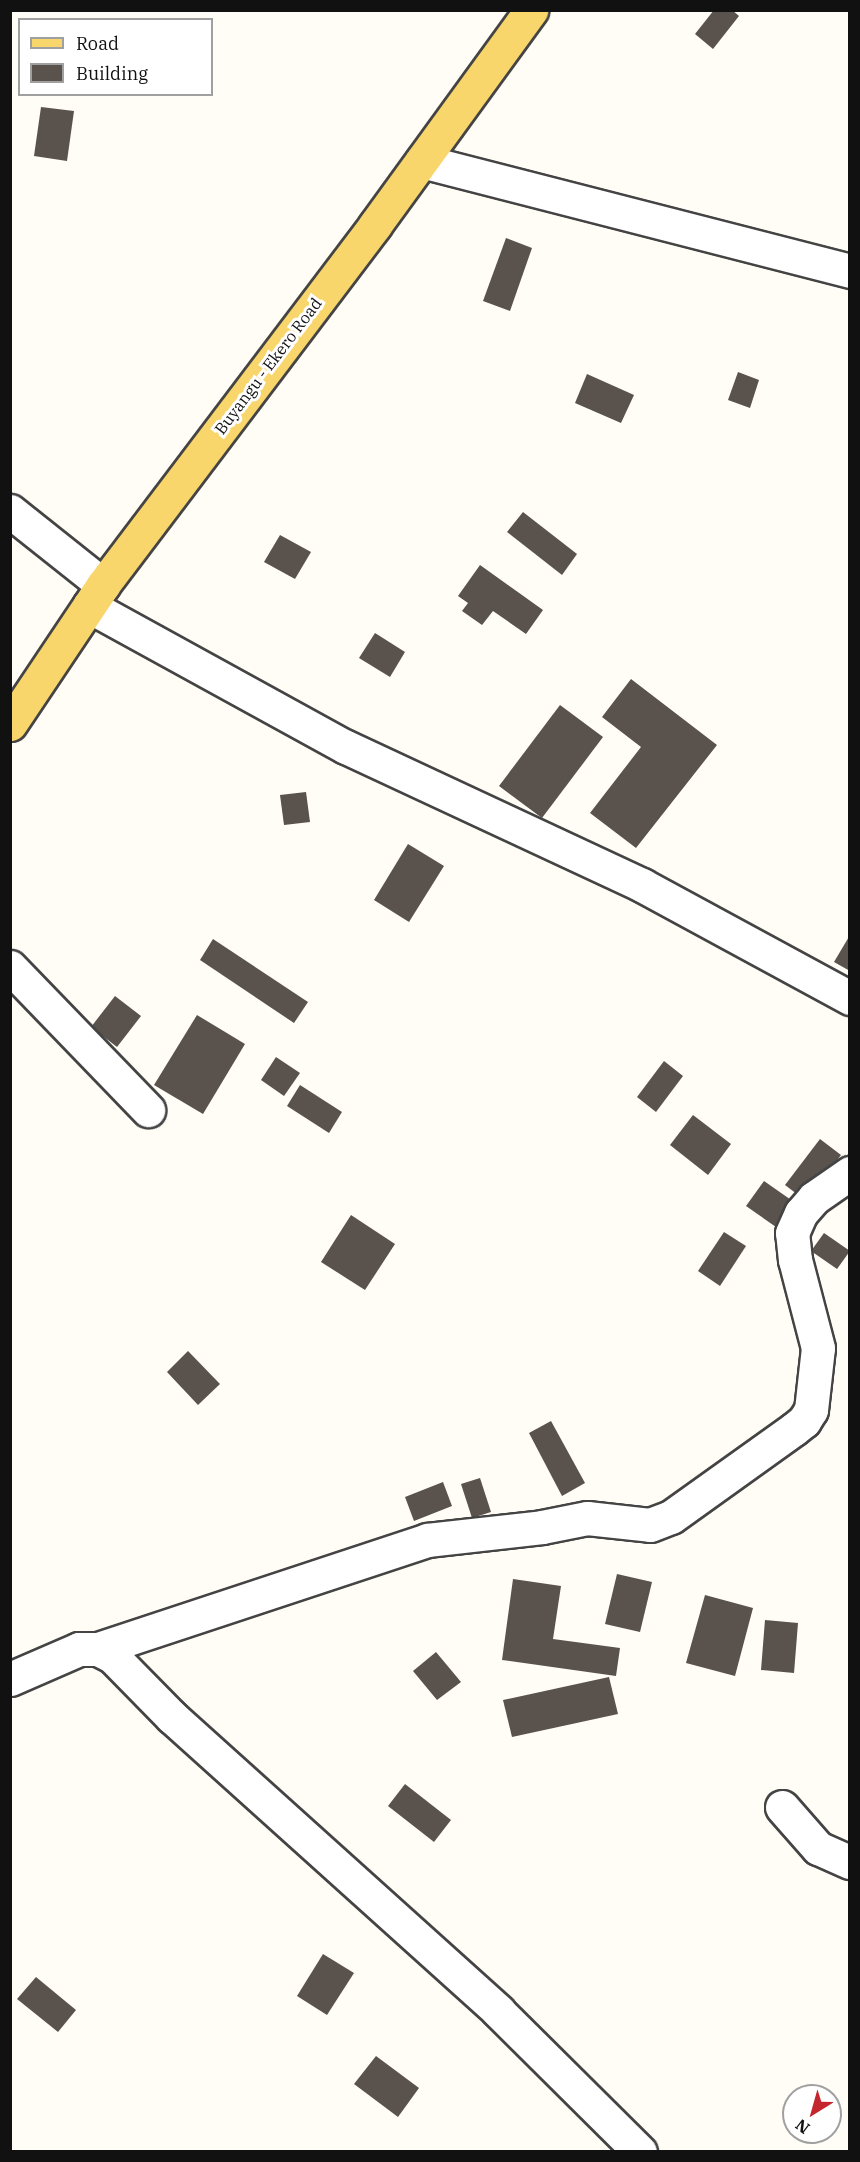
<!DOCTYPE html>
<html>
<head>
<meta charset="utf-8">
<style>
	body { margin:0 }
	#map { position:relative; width:860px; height:2162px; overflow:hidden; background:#fffdf5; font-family:"IBM Plex Serif",serif }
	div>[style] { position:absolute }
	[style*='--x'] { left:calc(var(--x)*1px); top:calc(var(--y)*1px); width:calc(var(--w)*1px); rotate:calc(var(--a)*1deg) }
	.building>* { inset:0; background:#5a524d }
	.roads { filter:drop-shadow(2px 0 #444) drop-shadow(-2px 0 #444) drop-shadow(0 2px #444) drop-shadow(0 -2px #444) }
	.minor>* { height:33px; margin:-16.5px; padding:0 16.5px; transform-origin:16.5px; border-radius:16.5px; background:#fff }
	.major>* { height:33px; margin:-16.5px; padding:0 16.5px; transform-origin:16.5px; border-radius:16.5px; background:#f9d66b }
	span { translate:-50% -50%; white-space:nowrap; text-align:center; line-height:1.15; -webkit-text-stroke:6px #fff; paint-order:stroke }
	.street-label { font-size:16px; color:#111 }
	.frame { position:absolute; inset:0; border:12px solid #111; pointer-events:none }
	.legend { position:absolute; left:18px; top:18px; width:195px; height:78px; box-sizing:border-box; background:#fff; border:2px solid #a0a0a0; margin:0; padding:8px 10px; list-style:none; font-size:18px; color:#111 }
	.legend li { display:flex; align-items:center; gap:12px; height:30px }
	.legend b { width:30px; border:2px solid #a0a0a0 }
	.north { position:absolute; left:782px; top:2084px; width:60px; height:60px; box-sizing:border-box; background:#fff; border:2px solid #a0a0a0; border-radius:50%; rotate:217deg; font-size:16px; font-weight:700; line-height:24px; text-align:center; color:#111 }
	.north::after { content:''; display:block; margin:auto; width:21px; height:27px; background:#c4262e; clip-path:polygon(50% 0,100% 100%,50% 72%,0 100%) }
</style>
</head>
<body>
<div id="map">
	<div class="building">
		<i style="clip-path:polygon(714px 10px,732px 10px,739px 16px,713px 49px,695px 34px)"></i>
		<i style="clip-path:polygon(41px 107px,74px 111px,67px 161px,34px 156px)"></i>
		<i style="clip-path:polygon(506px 238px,532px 248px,510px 311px,483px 301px)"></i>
		<i style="clip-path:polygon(738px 372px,759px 380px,750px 408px,728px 400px)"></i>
		<i style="clip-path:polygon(587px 374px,634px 395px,621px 423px,575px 403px)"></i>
		<i style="clip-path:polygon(523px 512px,577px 554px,562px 575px,507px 532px)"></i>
		<i style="clip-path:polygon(280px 535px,311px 552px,295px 579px,264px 562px)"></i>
		<i style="clip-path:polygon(480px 565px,543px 610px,526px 634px,493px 611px,482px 625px,462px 611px,468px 603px,458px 596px)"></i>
		<i style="clip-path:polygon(375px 633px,405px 652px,390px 677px,359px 658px)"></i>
		<i style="clip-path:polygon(631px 679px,717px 745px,636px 848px,590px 813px,641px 747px,602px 717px)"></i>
		<i style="clip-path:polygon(560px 705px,603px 737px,542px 818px,499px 786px)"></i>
		<i style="clip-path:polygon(306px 792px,310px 822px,284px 825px,280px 795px)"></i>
		<i style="clip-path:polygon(408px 844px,444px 866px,409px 922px,374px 900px)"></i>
		<i style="clip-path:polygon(850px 935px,850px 971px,834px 962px)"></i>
		<i style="clip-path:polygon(213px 939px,308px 1002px,294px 1023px,200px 960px)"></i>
		<i style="clip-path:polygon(115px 996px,141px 1016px,117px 1047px,91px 1027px)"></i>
		<i style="clip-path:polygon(197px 1015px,245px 1044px,203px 1114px,154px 1085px)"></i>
		<i style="clip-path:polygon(276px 1057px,300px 1073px,284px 1096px,261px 1080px)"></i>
		<i style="clip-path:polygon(664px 1061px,683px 1076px,656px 1112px,637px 1097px)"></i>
		<i style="clip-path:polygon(300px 1085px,342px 1112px,329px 1133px,287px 1106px)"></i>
		<i style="clip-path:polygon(693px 1115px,731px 1144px,708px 1175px,670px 1145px)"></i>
		<i style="clip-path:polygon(820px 1139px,841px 1155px,806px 1201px,785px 1185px)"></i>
		<i style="clip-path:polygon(764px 1181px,794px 1202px,776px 1227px,746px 1206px)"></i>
		<i style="clip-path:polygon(351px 1215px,395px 1244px,365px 1290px,321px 1262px)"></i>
		<i style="clip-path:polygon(724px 1232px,746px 1246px,720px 1286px,698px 1271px)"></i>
		<i style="clip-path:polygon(824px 1233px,850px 1251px,837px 1269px,811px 1251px)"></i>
		<i style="clip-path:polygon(188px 1351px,220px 1384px,198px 1405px,167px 1372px)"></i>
		<i style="clip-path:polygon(551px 1421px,585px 1483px,562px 1496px,529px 1433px)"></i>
		<i style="clip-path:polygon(480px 1478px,491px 1512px,472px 1518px,461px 1484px)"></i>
		<i style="clip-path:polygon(443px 1482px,452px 1506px,414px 1521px,405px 1497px)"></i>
		<i style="clip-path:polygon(617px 1574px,652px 1582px,640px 1632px,605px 1624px)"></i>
		<i style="clip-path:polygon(513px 1579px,561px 1586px,553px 1639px,620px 1648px,616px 1676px,502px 1660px)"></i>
		<i style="clip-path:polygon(705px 1595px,753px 1608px,735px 1676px,686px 1663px)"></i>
		<i style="clip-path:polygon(765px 1620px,798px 1623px,794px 1673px,761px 1670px)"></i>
		<i style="clip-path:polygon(436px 1652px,461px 1682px,437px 1700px,413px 1671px)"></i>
		<i style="clip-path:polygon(609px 1677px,618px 1714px,512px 1737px,503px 1700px)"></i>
		<i style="clip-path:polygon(405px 1784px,451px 1820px,434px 1842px,388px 1806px)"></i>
		<i style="clip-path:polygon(323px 1954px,354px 1973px,327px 2015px,297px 1996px)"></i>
		<i style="clip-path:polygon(36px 1977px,76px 2010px,58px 2032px,17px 1999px)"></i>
		<i style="clip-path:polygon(376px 2056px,419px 2088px,398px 2117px,354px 2084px)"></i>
	</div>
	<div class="roads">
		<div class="minor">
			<i style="--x:422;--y:161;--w:442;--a:14.4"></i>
			<i style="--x:10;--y:511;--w:119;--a:38.5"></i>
			<i style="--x:89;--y:606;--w:293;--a:28.8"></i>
			<i style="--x:346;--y:747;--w:327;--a:25"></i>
			<i style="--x:642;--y:885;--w:237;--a:28.5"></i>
			<i style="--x:10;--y:967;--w:199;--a:46"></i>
			<i style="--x:98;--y:1649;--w:347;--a:-18.3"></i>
			<i style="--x:427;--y:1540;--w:116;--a:-6.4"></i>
			<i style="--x:542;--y:1527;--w:46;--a:-11.3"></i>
			<i style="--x:587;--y:1518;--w:63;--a:6.3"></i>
			<i style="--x:650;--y:1525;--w:22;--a:-21"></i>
			<i style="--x:671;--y:1517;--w:151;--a:-35.6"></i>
			<i style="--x:794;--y:1429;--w:13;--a:-39"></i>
			<i style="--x:804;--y:1421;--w:13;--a:-58"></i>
			<i style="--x:811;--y:1410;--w:62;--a:-83.6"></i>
			<i style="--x:818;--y:1348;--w:91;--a:-104.6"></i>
			<i style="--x:795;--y:1260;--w:27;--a:-96"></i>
			<i style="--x:792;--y:1233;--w:22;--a:-66"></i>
			<i style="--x:801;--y:1213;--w:20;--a:-49"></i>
			<i style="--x:814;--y:1198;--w:44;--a:-34.8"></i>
			<i style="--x:10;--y:1679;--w:75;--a:-23.5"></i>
			<i style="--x:79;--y:1649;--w:19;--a:0"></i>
			<i style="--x:98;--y:1649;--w:16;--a:27"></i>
			<i style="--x:112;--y:1656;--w:86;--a:45.5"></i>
			<i style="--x:172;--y:1717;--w:439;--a:42"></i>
			<i style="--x:498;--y:2011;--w:200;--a:44.8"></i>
			<i style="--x:782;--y:1807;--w:55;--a:48.7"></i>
			<i style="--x:818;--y:1848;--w:35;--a:24"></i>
		</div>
		<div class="major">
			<i style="--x:10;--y:724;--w:167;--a:-56.2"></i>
			<i style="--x:103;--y:585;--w:451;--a:-52.9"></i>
			<i style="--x:375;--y:225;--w:266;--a:-54"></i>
		</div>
	</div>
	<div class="street-label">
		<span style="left:268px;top:366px;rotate:-53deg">Buyangu - Ekero Road</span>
	</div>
	<div class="frame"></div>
	<ul class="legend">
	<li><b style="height:8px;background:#f9d66b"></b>Road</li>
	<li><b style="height:16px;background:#5a524d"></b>Building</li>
	</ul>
	<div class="north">N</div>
</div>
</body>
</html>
